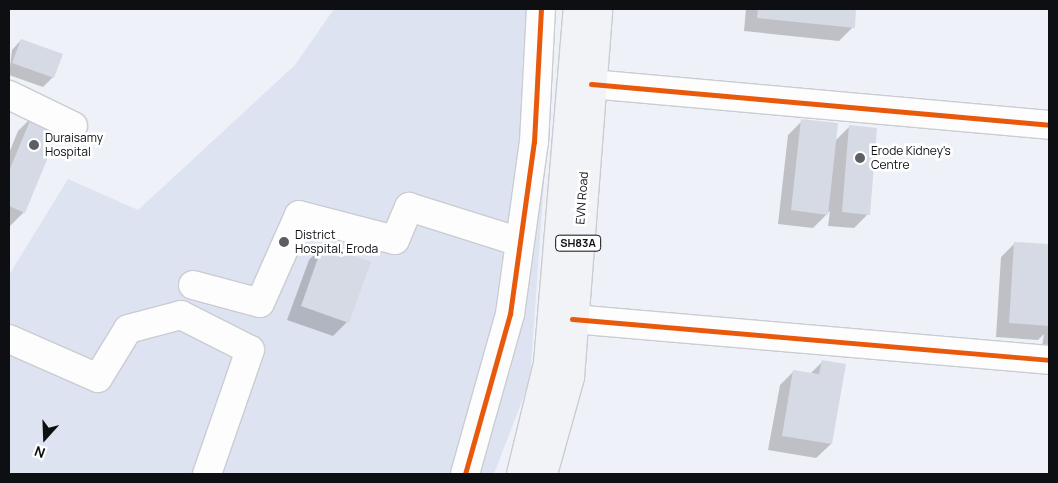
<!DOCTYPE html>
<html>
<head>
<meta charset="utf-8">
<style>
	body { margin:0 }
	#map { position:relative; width:1058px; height:483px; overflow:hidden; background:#eff1f8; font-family:Manrope,sans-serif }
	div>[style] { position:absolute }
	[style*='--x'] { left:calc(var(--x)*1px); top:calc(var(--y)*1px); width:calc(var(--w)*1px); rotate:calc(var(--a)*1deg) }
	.built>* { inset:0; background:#dde3f0 }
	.shadow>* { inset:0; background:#0003 }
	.building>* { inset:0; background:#d6dae5 }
	.roads { filter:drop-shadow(1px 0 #caccd1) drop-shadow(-1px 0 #caccd1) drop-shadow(0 1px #caccd1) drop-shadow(0 -1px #caccd1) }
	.minor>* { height:28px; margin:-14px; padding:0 14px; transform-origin:14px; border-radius:14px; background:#fdfdfe }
	.major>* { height:28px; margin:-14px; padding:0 14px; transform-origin:14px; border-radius:14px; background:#f2f3f6 }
	.cycleway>* { height:5px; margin:-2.5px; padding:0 2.5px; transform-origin:2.5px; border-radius:2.5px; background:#e8590c }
	.dots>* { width:14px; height:14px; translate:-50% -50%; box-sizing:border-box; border:2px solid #fff; border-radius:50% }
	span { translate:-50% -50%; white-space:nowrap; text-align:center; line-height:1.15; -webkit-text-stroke:5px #fff; paint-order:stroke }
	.shield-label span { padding:1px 4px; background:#fff; border:1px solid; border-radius:4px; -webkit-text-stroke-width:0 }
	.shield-label { font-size:11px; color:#0d0f13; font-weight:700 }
	.poi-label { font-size:12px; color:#0d0f13 }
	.left { translate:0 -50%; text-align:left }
	.street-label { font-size:12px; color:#0d0f13 }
	.frame { position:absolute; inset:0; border:10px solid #0d0f13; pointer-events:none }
	.north { position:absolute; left:20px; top:413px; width:50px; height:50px; -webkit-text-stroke:4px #fff; paint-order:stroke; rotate:200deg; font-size:14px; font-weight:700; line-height:20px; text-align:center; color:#0d0f13 }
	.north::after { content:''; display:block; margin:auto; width:18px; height:22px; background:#0d0f13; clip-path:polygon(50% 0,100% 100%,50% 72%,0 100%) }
</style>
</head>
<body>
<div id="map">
	<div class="built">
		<i style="clip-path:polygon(334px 9px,551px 9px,548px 126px,530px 380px,494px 474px,9px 474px,9px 275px,68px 179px,138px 210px,295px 65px)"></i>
	</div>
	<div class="shadow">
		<i style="clip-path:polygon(746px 9px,855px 9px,853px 27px,839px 41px,744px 31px)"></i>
		<i style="clip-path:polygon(21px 40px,53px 77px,43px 87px,9px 75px,12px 50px)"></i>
		<i style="clip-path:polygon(32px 117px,24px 212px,10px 226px,9px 153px,18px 131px)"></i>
		<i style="clip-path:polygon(802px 121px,835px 141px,850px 126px,868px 214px,854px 228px,828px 226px,830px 211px,813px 228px,778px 224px,788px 135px)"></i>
		<i style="clip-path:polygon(1015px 243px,1049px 246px,1049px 354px,1041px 353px,1044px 334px,1038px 340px,996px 337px,1001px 257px)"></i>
		<i style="clip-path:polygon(323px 246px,347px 322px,333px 336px,287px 320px,309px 260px)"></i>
		<i style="clip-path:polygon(822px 362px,844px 365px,831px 444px,816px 458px,768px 450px,780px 385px,794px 371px,810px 374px)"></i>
	</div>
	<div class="building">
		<i style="clip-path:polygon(758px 9px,856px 9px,855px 28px,757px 18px)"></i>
		<i style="clip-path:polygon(21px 39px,63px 54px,54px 78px,12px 63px)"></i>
		<i style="clip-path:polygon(32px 116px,60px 128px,25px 213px,9px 206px,9px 171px)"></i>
		<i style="clip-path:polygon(801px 119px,838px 123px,828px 215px,791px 210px)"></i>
		<i style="clip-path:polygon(849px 125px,877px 128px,870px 215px,842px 212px)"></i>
		<i style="clip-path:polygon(1014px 242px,1049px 244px,1049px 326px,1009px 323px)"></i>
		<i style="clip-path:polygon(323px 244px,371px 262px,349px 323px,301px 306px)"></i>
		<i style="clip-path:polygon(822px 360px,846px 364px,832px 444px,782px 436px,793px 370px,819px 374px)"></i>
	</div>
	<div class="roads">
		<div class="minor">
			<i style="--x:591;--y:84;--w:460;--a:5.1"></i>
			<i style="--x:9;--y:95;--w:71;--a:25.8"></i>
			<i style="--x:193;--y:285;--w:69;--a:15"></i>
			<i style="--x:260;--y:303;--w:96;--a:-66.1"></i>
			<i style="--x:299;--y:215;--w:99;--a:14.6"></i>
			<i style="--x:395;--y:240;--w:36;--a:-67"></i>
			<i style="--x:409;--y:207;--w:116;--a:17.5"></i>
			<i style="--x:572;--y:319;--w:479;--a:4.9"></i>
			<i style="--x:9;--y:339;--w:97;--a:23.7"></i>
			<i style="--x:98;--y:378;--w:57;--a:-58.5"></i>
			<i style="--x:128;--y:329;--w:55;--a:-14.8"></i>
			<i style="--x:181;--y:315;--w:77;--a:26.9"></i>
			<i style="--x:250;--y:350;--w:131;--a:109.1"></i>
			<i style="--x:465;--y:474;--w:166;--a:-74.3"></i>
			<i style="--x:510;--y:314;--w:174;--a:-82.1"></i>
			<i style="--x:534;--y:142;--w:133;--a:-87"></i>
		</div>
		<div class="major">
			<i style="--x:521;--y:474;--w:114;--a:-76.3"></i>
			<i style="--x:548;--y:363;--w:355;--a:-85.2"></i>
			<i style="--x:543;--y:474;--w:101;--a:-74.4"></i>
			<i style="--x:570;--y:377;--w:369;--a:-85.6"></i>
		</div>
	</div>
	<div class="cycleway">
		<i style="--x:591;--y:84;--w:460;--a:5.1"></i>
		<i style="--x:572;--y:319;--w:479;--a:4.9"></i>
		<i style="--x:465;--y:474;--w:166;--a:-74.3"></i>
		<i style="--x:510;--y:314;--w:174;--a:-82.1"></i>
		<i style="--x:534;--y:142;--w:133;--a:-87"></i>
	</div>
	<div class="dots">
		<i style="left:34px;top:145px;background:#5c5e63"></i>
		<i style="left:860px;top:158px;background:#5c5e63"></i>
		<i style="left:284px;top:242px;background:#5c5e63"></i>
	</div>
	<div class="shield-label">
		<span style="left:578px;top:243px">SH83A</span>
	</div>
	<div class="poi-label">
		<span class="left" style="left:45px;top:145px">Duraisamy<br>Hospital</span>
		<span class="left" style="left:871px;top:158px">Erode Kidney's<br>Centre</span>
		<span class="left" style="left:295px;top:242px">District<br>Hospital, Eroda</span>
	</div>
	<div class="street-label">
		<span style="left:582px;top:198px;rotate:-86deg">EVN Road</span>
	</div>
	<div class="frame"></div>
	<div class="north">N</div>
</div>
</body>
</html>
